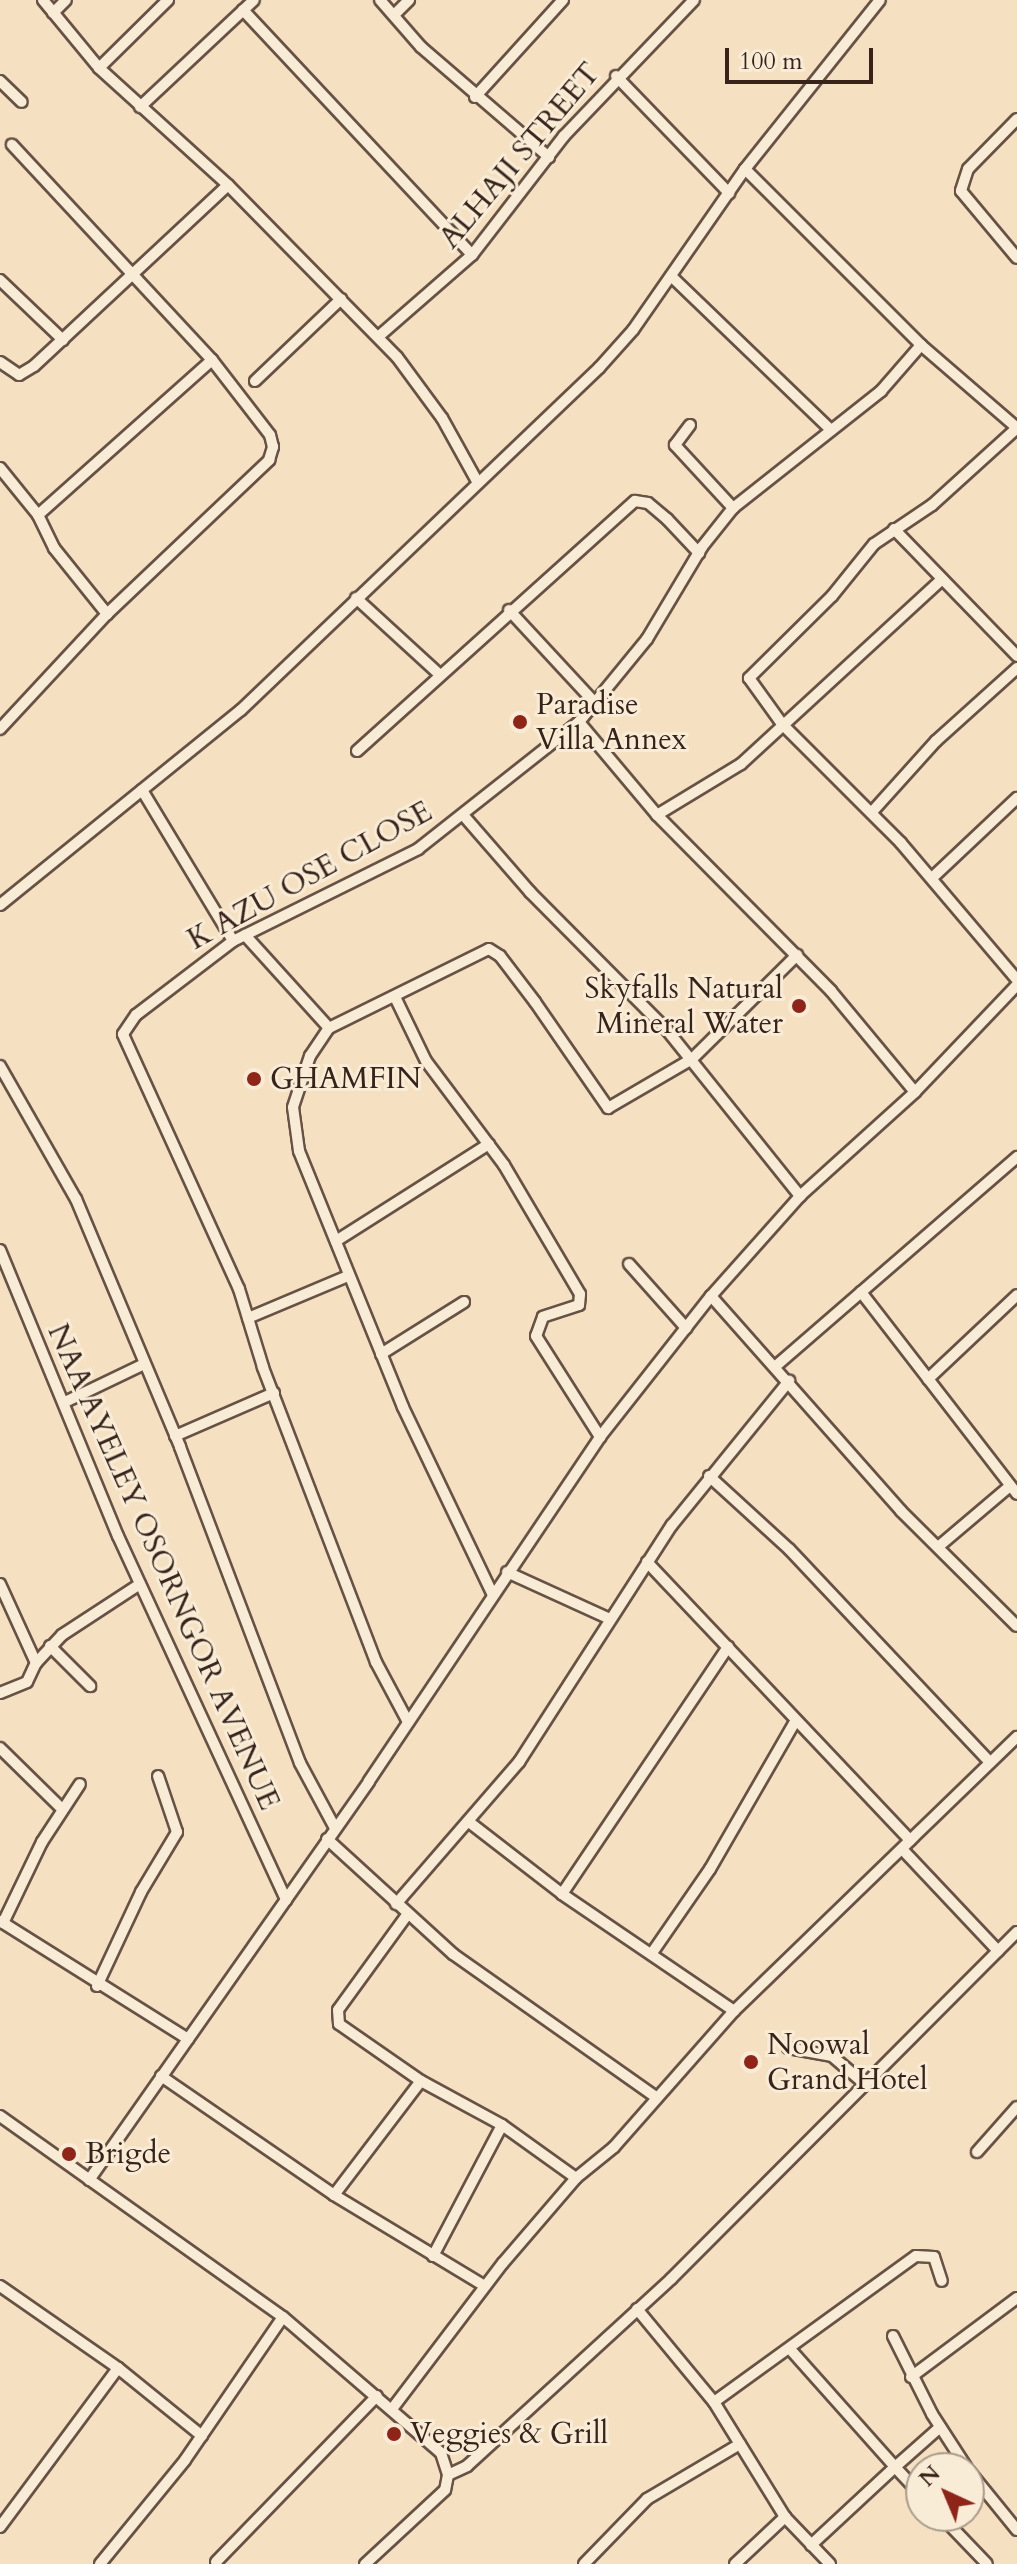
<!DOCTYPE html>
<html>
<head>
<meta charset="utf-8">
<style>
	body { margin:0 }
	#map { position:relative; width:1017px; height:2564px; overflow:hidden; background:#f5e1c2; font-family:Cardo,serif }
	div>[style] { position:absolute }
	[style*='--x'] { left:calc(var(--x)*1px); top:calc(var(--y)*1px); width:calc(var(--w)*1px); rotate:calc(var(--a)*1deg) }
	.roads { filter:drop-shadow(2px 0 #675245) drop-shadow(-2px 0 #675245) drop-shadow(0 2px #675245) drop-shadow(0 -2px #675245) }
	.minor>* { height:10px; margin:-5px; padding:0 5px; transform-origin:5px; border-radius:5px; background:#f8ecd7 }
	.dots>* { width:22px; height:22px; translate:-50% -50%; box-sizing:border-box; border:4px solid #f8ecd7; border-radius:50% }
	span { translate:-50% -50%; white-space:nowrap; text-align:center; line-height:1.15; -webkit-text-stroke:6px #f8ecd7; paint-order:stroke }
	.street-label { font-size:30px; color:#38231b }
	.poi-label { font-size:30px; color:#38231b }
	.left { translate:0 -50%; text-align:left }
	.right { translate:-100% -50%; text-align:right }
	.north { position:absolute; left:905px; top:2452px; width:80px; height:80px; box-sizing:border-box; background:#f8ecd7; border:2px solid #ab9c8c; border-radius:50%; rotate:316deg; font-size:22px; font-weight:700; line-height:32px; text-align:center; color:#38231b }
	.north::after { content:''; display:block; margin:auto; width:28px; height:36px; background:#8f2418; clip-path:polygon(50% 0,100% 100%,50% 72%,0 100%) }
	.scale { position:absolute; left:725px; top:48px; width:148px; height:36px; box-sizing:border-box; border:4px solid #38231b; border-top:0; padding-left:10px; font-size:24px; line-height:28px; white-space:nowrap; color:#38231b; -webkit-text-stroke:6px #f8ecd7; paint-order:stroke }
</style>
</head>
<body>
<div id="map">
	<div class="roads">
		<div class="minor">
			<i style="--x:43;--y:0;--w:88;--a:50.5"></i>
			<i style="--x:99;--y:68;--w:174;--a:42.2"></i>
			<i style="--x:228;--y:185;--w:241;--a:45.5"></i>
			<i style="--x:397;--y:357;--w:76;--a:53.6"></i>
			<i style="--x:442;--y:418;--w:74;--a:61"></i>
			<i style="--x:380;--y:0;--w:62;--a:48.9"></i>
			<i style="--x:421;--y:47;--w:169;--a:40.7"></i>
			<i style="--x:243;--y:10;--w:335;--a:46.9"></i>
			<i style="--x:53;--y:13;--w:18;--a:-45"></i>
			<i style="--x:395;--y:14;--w:20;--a:-45"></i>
			<i style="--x:99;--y:68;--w:97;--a:-44.6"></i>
			<i style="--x:616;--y:76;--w:163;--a:46"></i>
			<i style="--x:0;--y:81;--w:30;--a:44"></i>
			<i style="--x:475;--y:97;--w:131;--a:-47.8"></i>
			<i style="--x:140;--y:107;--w:156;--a:-43.2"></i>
			<i style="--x:1017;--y:119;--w:70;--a:134.4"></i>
			<i style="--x:968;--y:169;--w:23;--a:108"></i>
			<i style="--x:961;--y:191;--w:87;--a:50.1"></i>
			<i style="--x:745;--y:169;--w:249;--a:45"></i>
			<i style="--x:921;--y:345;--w:127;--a:40.8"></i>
			<i style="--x:671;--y:276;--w:221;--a:43.9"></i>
			<i style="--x:0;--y:280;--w:87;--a:43.6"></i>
			<i style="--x:378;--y:337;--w:125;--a:-41.1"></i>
			<i style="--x:472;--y:255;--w:150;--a:-52.3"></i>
			<i style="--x:564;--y:136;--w:188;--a:-46.3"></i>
			<i style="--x:0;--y:362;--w:23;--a:34"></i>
			<i style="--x:19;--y:375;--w:17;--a:-31"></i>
			<i style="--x:34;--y:366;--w:265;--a:-43"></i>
			<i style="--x:255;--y:381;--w:119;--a:-43.6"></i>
			<i style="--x:690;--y:425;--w:25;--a:127"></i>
			<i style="--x:675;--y:445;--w:86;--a:47.4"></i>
			<i style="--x:1017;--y:428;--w:115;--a:137.8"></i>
			<i style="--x:932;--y:505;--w:70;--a:146.1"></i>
			<i style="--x:874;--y:544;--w:67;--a:128.9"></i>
			<i style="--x:832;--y:596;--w:117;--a:135.3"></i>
			<i style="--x:749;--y:678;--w:57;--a:54.3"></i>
			<i style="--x:782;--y:724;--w:168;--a:45"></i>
			<i style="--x:901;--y:843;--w:180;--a:49.7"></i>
			<i style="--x:0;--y:468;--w:60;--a:51"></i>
			<i style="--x:38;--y:515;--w:37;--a:64"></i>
			<i style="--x:54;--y:548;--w:85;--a:51.2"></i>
			<i style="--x:38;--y:515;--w:233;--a:-41.7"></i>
			<i style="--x:894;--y:529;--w:177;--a:45.9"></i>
			<i style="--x:356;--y:598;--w:114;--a:42.5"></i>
			<i style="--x:509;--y:610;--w:129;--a:47.2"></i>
			<i style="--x:579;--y:722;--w:121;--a:50"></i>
			<i style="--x:657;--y:815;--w:247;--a:45.3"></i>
			<i style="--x:831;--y:991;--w:131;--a:50.3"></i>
			<i style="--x:0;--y:729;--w:157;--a:-47.1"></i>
			<i style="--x:107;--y:614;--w:224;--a:-43.5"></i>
			<i style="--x:269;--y:460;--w:14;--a:-73"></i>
			<i style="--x:273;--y:447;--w:12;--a:-104"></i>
			<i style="--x:270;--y:435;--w:95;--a:-127.7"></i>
			<i style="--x:212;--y:360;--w:294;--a:-132.9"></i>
			<i style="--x:357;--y:751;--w:374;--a:-42"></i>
			<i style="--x:635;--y:501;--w:13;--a:9"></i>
			<i style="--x:648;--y:503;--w:25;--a:40"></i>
			<i style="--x:667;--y:519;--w:47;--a:46.7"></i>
			<i style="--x:142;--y:790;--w:176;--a:58.9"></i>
			<i style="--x:872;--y:812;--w:96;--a:-48"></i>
			<i style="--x:936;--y:741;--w:109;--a:-42"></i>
			<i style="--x:657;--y:815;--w:98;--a:-31.3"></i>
			<i style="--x:741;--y:764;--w:272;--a:-42.6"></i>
			<i style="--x:464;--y:816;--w:101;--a:49"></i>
			<i style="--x:530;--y:892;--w:194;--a:45.2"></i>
			<i style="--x:667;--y:1030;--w:213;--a:51.3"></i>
			<i style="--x:932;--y:878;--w:117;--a:-43.3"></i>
			<i style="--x:0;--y:905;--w:310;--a:-39"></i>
			<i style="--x:241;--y:710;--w:495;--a:-43.7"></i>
			<i style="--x:599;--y:368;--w:51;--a:-48.2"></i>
			<i style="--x:633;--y:330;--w:196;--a:-55.2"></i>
			<i style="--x:745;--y:169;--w:216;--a:-51.4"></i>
			<i style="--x:245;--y:935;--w:125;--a:47.9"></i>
			<i style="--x:395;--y:997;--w:71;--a:64.2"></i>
			<i style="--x:426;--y:1061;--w:130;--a:53.1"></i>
			<i style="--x:504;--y:1165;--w:150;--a:59.5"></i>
			<i style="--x:580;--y:1294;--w:11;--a:95"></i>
			<i style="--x:579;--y:1305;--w:38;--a:162"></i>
			<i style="--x:543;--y:1317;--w:20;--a:110"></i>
			<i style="--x:536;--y:1336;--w:120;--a:57.6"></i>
			<i style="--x:0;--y:1066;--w:153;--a:60.3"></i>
			<i style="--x:76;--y:1199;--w:269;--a:67.2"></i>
			<i style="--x:180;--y:1447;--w:338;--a:69.2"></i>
			<i style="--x:300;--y:1763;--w:74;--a:61.7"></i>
			<i style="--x:336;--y:1241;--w:181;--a:-32.4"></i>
			<i style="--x:0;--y:1250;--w:309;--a:67.6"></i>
			<i style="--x:118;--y:1536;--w:401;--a:65.2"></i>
			<i style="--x:629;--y:1264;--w:86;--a:48.3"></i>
			<i style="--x:861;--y:1292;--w:255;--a:52.3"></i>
			<i style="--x:711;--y:1296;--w:287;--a:48.5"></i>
			<i style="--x:901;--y:1511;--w:163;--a:44.8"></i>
			<i style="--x:248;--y:1318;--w:108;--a:-22.8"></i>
			<i style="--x:381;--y:1354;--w:98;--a:-32.1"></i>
			<i style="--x:777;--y:1365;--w:318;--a:-40.9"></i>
			<i style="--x:928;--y:1379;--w:122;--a:-43.3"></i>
			<i style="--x:65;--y:1402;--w:85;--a:-25.7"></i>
			<i style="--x:175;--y:1436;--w:108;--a:-23.5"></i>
			<i style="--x:709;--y:1476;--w:108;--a:42.4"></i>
			<i style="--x:789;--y:1549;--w:293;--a:46.7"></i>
			<i style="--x:938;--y:1547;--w:94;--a:-40.3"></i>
			<i style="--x:647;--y:1562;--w:383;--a:46.6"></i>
			<i style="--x:507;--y:1572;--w:113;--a:24.5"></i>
			<i style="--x:0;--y:1584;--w:87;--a:65.5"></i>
			<i style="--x:492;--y:1593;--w:206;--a:-115.6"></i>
			<i style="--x:403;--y:1407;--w:276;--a:-112.1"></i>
			<i style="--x:299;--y:1151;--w:44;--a:-97.8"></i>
			<i style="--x:293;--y:1107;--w:54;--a:-71.6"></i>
			<i style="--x:310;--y:1056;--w:34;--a:-56"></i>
			<i style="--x:329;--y:1028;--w:178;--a:-26.3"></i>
			<i style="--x:489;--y:949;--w:13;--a:32"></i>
			<i style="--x:500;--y:956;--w:58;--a:52.7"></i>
			<i style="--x:535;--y:1002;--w:129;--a:55.4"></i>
			<i style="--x:608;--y:1108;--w:97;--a:-30.3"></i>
			<i style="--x:692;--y:1059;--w:148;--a:-44.7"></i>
			<i style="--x:50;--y:1646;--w:57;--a:45"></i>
			<i style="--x:0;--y:1693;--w:29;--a:-22"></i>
			<i style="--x:27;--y:1682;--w:21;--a:-65"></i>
			<i style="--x:36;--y:1663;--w:38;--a:-47"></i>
			<i style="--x:62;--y:1635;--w:93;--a:-33.2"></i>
			<i style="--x:408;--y:1722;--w:68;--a:-118.1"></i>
			<i style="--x:376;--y:1662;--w:316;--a:-111"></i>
			<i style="--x:263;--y:1367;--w:82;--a:-107.1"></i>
			<i style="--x:239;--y:1289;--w:280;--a:-114.5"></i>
			<i style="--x:123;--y:1034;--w:23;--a:-56"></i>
			<i style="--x:136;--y:1015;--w:122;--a:-37.3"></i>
			<i style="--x:233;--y:941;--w:207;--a:-26.4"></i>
			<i style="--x:418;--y:849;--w:205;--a:-38.3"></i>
			<i style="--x:579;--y:722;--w:107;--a:-50.7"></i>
			<i style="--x:647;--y:639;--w:107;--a:-59.1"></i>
			<i style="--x:702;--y:547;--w:50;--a:-51.5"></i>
			<i style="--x:733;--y:508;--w:189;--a:-38.3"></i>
			<i style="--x:881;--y:391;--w:61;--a:-49"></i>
			<i style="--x:0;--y:1748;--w:86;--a:44.5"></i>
			<i style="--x:469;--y:1822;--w:118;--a:37.7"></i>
			<i style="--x:562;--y:1894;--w:208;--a:34.2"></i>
			<i style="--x:327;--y:1839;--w:171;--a:42.4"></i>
			<i style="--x:453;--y:1954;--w:248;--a:35.2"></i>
			<i style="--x:902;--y:1849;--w:140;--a:46.7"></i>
			<i style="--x:562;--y:1894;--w:298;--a:-56.1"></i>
			<i style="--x:396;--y:1904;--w:188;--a:-49.1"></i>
			<i style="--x:519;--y:1762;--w:282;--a:-57.2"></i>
			<i style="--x:672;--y:1525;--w:186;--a:-50.9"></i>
			<i style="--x:407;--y:1915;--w:117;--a:126"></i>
			<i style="--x:338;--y:2010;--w:14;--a:86"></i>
			<i style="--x:339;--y:2024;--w:100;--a:34.8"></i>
			<i style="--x:421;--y:2081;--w:92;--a:28.5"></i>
			<i style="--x:502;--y:2125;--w:91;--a:35.6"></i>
			<i style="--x:0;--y:1921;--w:222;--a:32.1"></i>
			<i style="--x:3;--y:1923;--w:90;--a:-64.3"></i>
			<i style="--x:42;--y:1842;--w:69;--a:-56.8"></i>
			<i style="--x:652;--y:1953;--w:102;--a:-55.4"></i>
			<i style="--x:710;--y:1869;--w:170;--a:-60"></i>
			<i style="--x:97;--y:1986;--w:104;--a:-64.9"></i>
			<i style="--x:141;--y:1892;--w:70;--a:-59"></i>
			<i style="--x:177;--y:1832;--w:59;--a:-108.7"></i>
			<i style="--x:788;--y:2048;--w:45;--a:10.3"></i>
			<i style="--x:832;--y:2056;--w:43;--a:40.3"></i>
			<i style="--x:161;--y:2076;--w:210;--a:34.5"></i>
			<i style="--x:334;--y:2195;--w:176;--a:31.1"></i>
			<i style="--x:0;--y:2116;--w:347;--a:35.4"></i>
			<i style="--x:283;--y:2317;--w:208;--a:40.7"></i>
			<i style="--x:441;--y:2453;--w:23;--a:72"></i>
			<i style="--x:448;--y:2475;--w:15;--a:101"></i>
			<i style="--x:445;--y:2490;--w:109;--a:137.2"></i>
			<i style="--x:977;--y:2152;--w:60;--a:-48.4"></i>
			<i style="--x:89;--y:2180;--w:487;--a:-54.9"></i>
			<i style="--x:369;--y:1781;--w:414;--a:-56.1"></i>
			<i style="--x:600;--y:1437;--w:179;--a:-51.8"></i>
			<i style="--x:711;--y:1296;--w:134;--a:-48.3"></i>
			<i style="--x:800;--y:1196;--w:155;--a:-42.1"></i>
			<i style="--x:915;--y:1092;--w:148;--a:-46.4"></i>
			<i style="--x:334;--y:2195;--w:143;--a:-52.7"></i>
			<i style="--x:433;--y:2256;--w:148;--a:-62.2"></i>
			<i style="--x:0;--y:2286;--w:144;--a:34.8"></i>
			<i style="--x:118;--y:2368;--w:108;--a:39"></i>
			<i style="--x:637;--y:2309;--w:121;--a:50.4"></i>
			<i style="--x:714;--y:2402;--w:135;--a:58.3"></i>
			<i style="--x:785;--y:2517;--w:65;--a:46.2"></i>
			<i style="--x:893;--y:2336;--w:87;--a:63.4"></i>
			<i style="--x:932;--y:2414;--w:64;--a:57.1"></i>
			<i style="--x:790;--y:2349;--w:158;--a:48.3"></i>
			<i style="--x:895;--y:2467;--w:60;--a:-41.6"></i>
			<i style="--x:911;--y:2377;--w:132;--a:-36.7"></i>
			<i style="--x:714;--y:2402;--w:249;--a:-35.9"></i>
			<i style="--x:916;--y:2256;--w:18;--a:3"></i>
			<i style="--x:934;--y:2257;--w:25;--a:72"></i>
			<i style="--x:392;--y:2409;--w:183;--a:-52.8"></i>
			<i style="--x:503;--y:2263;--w:112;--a:-49.3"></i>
			<i style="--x:576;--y:2178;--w:49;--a:-39.2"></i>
			<i style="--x:614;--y:2147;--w:181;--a:-48.6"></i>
			<i style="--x:734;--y:2011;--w:394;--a:-44.1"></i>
			<i style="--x:969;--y:2471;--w:76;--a:50.9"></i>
			<i style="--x:448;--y:2475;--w:21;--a:-25"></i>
			<i style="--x:467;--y:2466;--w:277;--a:-42.5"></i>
			<i style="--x:671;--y:2279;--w:490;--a:-45.1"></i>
			<i style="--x:941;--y:2516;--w:66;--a:46.2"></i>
			<i style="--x:0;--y:2527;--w:198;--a:-53.4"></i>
			<i style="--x:811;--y:2545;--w:115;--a:-42.9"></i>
			<i style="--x:895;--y:2467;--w:38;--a:47"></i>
			<i style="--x:216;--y:2562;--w:231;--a:-45.9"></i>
			<i style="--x:100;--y:2564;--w:134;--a:-50.7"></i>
			<i style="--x:185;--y:2460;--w:173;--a:-55.6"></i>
			<i style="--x:584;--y:2564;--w:91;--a:-45.9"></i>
			<i style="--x:647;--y:2499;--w:108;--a:-30.6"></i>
			<i style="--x:735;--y:2564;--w:69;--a:-43.2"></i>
		</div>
	</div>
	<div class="dots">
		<i style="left:520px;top:722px;background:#8f2418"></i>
		<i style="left:799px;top:1006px;background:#8f2418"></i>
		<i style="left:254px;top:1079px;background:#8f2418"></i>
		<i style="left:751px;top:2062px;background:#8f2418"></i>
		<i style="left:69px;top:2154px;background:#8f2418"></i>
		<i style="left:394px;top:2434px;background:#8f2418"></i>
	</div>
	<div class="street-label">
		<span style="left:520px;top:156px;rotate:-50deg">ALHAJI STREET</span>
		<span style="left:310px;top:876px;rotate:-29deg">K AZU OSE CLOSE</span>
		<span style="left:163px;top:1567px;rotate:66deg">NAA AYELEY OSORNGOR AVENUE</span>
	</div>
	<div class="poi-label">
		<span class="left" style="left:536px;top:722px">Paradise<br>Villa Annex</span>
		<span class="right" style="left:783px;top:1006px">Skyfalls Natural<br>Mineral Water</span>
		<span class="left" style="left:270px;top:1079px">GHAMFIN</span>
		<span class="left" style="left:767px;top:2062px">Noowal<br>Grand Hotel</span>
		<span class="left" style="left:85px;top:2154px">Brigde</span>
		<span class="left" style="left:410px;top:2434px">Veggies &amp; Grill</span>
	</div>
	<div class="north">N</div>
	<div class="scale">100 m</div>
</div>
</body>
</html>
